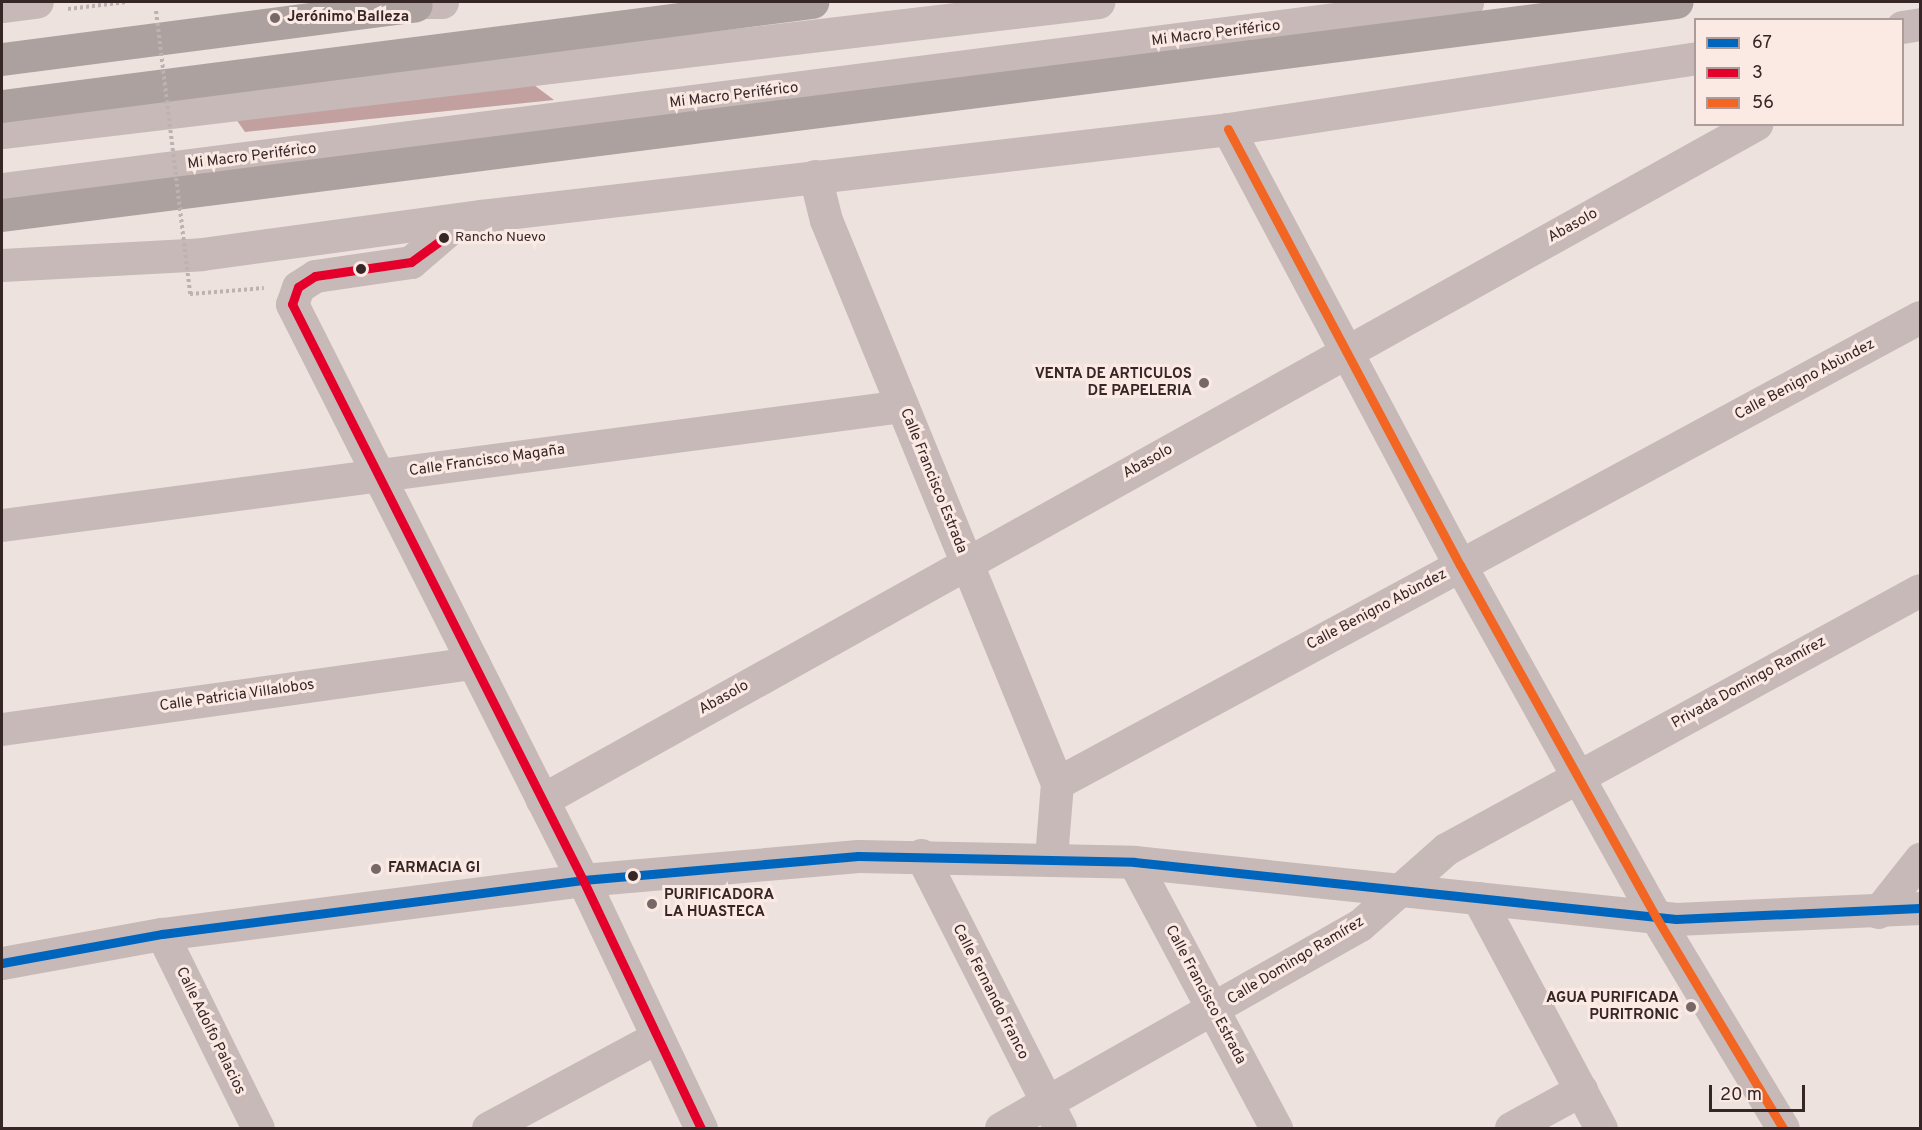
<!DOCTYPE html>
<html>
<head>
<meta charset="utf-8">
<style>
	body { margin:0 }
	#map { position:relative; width:1922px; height:1130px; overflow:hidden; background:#ede2de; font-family:Overpass,sans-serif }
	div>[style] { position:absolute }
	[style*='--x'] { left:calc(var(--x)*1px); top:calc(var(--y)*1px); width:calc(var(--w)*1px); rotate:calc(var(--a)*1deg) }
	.building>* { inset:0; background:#c2a0a0 }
	.path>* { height:4px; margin-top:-2px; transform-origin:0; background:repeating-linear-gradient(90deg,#beb2b0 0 3px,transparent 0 6px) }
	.minor>* { height:33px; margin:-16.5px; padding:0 16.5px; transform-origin:16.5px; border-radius:16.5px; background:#c6b9b7 }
	.highway>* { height:33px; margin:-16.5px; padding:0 16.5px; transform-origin:16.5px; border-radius:16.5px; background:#aca19e }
	.path-bridge>* { height:4px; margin-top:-2px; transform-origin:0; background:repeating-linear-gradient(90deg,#beb2b0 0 3px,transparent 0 6px) }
	.bus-1>* { height:9px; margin:-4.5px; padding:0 4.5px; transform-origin:4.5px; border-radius:4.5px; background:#0065bd }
	.bus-2>* { height:9px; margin:-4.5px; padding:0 4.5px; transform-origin:4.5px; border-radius:4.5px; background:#e4002b }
	.bus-3>* { height:9px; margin:-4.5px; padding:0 4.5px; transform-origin:4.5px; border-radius:4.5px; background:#f26522 }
	.dots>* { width:16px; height:16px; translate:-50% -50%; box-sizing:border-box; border:3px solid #fbe9e4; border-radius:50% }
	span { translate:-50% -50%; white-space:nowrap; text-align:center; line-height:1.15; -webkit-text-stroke:6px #fbe9e4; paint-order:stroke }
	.bus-label { font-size:14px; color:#362626 }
	.left { translate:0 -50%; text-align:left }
	.poi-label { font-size:15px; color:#362626; font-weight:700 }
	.right { translate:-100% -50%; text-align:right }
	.street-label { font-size:15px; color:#362626 }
	.frame { position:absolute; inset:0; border:3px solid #362626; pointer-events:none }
	.legend { position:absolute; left:1694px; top:18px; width:210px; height:108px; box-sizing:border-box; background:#fbe9e4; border:2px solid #ac9b98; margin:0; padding:8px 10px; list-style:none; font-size:18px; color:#362626 }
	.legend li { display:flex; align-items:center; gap:12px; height:30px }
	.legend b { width:30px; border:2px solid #ac9b98 }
	.scale { position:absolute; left:1709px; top:1085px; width:96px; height:27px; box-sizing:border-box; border:3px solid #362626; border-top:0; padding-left:8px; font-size:18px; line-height:21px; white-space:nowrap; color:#362626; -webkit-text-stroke:4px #fbe9e4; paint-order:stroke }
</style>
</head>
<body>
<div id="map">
	<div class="building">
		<i style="clip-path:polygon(522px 76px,554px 100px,245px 132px,229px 109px)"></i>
	</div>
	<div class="path">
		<i style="--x:68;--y:9;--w:59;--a:-6.8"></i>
		<i style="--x:190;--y:294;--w:74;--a:-4.6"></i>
	</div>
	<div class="minor">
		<i style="--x:414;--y:2;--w:28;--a:0"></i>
		<i style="--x:2;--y:6;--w:35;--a:-7"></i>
		<i style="--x:1902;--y:27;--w:18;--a:-9"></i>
		<i style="--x:1228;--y:129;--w:494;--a:62"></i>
		<i style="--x:1460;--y:565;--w:403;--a:60.9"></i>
		<i style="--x:1656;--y:917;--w:246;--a:59"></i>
		<i style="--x:2;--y:132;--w:1104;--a:-6.76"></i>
		<i style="--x:815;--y:176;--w:45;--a:76"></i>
		<i style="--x:826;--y:220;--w:609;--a:67.69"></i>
		<i style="--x:1057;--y:783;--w:74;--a:94.6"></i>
		<i style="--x:2;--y:189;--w:1477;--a:-7.27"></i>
		<i style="--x:461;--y:219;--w:66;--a:139.3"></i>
		<i style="--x:411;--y:262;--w:97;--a:171.7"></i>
		<i style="--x:315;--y:276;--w:20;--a:147"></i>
		<i style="--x:298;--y:287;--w:18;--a:109"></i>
		<i style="--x:292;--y:304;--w:645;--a:63.2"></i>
		<i style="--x:583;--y:880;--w:275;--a:64.6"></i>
		<i style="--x:2;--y:265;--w:200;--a:-3.1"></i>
		<i style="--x:202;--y:254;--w:282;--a:-7.8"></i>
		<i style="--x:481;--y:216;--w:752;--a:-6.64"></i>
		<i style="--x:1228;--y:129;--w:473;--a:-8.6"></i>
		<i style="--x:2;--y:525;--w:908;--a:-7.53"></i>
		<i style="--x:2;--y:729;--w:476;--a:-8"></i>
		<i style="--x:1057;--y:783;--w:981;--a:-28.37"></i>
		<i style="--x:542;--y:800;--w:1390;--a:-29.11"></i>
		<i style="--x:921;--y:855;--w:306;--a:63"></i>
		<i style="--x:1134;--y:862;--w:302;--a:61.9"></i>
		<i style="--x:1478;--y:898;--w:261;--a:61.9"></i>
		<i style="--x:1878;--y:912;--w:68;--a:-51.6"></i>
		<i style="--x:162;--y:934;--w:216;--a:63.7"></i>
		<i style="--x:2;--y:963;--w:163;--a:-10.3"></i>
		<i style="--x:162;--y:934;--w:424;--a:-7.3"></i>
		<i style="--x:583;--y:880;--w:276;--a:-5"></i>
		<i style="--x:858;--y:856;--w:276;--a:1.2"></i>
		<i style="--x:1134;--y:862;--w:545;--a:6"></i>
		<i style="--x:1676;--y:919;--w:244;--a:-2.6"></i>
		<i style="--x:488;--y:1128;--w:192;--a:-28.3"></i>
		<i style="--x:1001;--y:1128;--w:412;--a:-29.5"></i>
		<i style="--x:1360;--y:925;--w:115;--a:-41.5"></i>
		<i style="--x:1446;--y:849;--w:540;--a:-28.65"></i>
		<i style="--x:1511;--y:1128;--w:80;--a:-28.5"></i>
	</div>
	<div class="highway">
		<i style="--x:2;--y:59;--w:417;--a:-7.4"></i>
		<i style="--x:2;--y:106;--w:817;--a:-7.32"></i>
		<i style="--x:2;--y:215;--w:1688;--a:-7.25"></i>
	</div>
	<div class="path-bridge">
		<i style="--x:156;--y:11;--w:285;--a:83.1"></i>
	</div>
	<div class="bus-1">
		<i style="--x:2;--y:963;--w:163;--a:-10.3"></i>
		<i style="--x:162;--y:934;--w:424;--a:-7.3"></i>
		<i style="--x:583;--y:880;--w:276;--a:-5"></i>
		<i style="--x:858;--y:856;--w:276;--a:1.2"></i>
		<i style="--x:1134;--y:862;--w:545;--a:6"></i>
		<i style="--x:1676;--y:919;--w:244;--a:-2.6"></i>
	</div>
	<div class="bus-2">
		<i style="--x:444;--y:238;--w:41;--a:144"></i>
		<i style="--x:411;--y:262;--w:97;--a:171.7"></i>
		<i style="--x:315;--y:276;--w:20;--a:147"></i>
		<i style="--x:298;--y:287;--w:18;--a:109"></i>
		<i style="--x:292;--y:304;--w:645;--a:63.2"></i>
		<i style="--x:583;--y:880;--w:275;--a:64.6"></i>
	</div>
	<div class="bus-3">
		<i style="--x:1228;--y:129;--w:494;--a:62"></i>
		<i style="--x:1460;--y:565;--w:403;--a:60.9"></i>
		<i style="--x:1656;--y:917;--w:246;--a:59"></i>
	</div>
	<div class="dots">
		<i style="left:275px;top:18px;background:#766866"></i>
		<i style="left:444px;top:238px;background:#362626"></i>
		<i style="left:361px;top:269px;background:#362626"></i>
		<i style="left:1204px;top:383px;background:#766866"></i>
		<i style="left:376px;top:869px;background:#766866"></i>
		<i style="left:633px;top:876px;background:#362626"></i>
		<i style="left:652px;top:904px;background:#766866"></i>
		<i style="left:1691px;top:1007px;background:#766866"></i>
	</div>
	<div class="bus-label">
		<span class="left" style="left:455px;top:238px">Rancho Nuevo</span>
	</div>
	<div class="poi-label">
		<span class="left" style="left:287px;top:18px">Jerónimo Balleza</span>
		<span class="right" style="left:1192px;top:383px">VENTA DE ARTICULOS<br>DE PAPELERIA</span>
		<span class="left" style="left:388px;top:869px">FARMACIA GI</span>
		<span class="left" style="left:664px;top:904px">PURIFICADORA<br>LA HUASTECA</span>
		<span class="right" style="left:1679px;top:1007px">AGUA PURIFICADA<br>PURITRONIC</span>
	</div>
	<div class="street-label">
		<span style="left:1216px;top:34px;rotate:-7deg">Mi Macro Periférico</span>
		<span style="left:734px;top:96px;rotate:-7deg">Mi Macro Periférico</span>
		<span style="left:252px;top:157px;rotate:-7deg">Mi Macro Periférico</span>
		<span style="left:1573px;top:226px;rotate:-29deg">Abasolo</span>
		<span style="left:1805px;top:380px;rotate:-28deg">Calle Benigno Abùndez</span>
		<span style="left:487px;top:461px;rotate:-8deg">Calle Francisco Magaña</span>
		<span style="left:1148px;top:462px;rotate:-29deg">Abasolo</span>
		<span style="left:933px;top:481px;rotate:68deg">Calle Francisco Estrada</span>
		<span style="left:1377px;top:610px;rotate:-28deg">Calle Benigno Abùndez</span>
		<span style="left:1749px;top:683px;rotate:-29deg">Privada Domingo Ramírez</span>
		<span style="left:237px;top:696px;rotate:-8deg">Calle Patricia Villalobos</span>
		<span style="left:724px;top:698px;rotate:-29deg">Abasolo</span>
		<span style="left:1296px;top:961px;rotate:-31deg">Calle Domingo Ramírez</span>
		<span style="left:990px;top:992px;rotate:63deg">Calle Fernando Franco</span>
		<span style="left:1205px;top:995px;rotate:62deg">Calle Francisco Estrada</span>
		<span style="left:210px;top:1031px;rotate:64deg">Calle Adolfo Palacios</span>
	</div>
	<div class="frame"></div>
	<ul class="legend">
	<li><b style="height:8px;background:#0065bd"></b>67</li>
	<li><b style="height:8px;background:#e4002b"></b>3</li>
	<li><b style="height:8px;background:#f26522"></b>56</li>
	</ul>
	<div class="scale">20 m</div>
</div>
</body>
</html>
